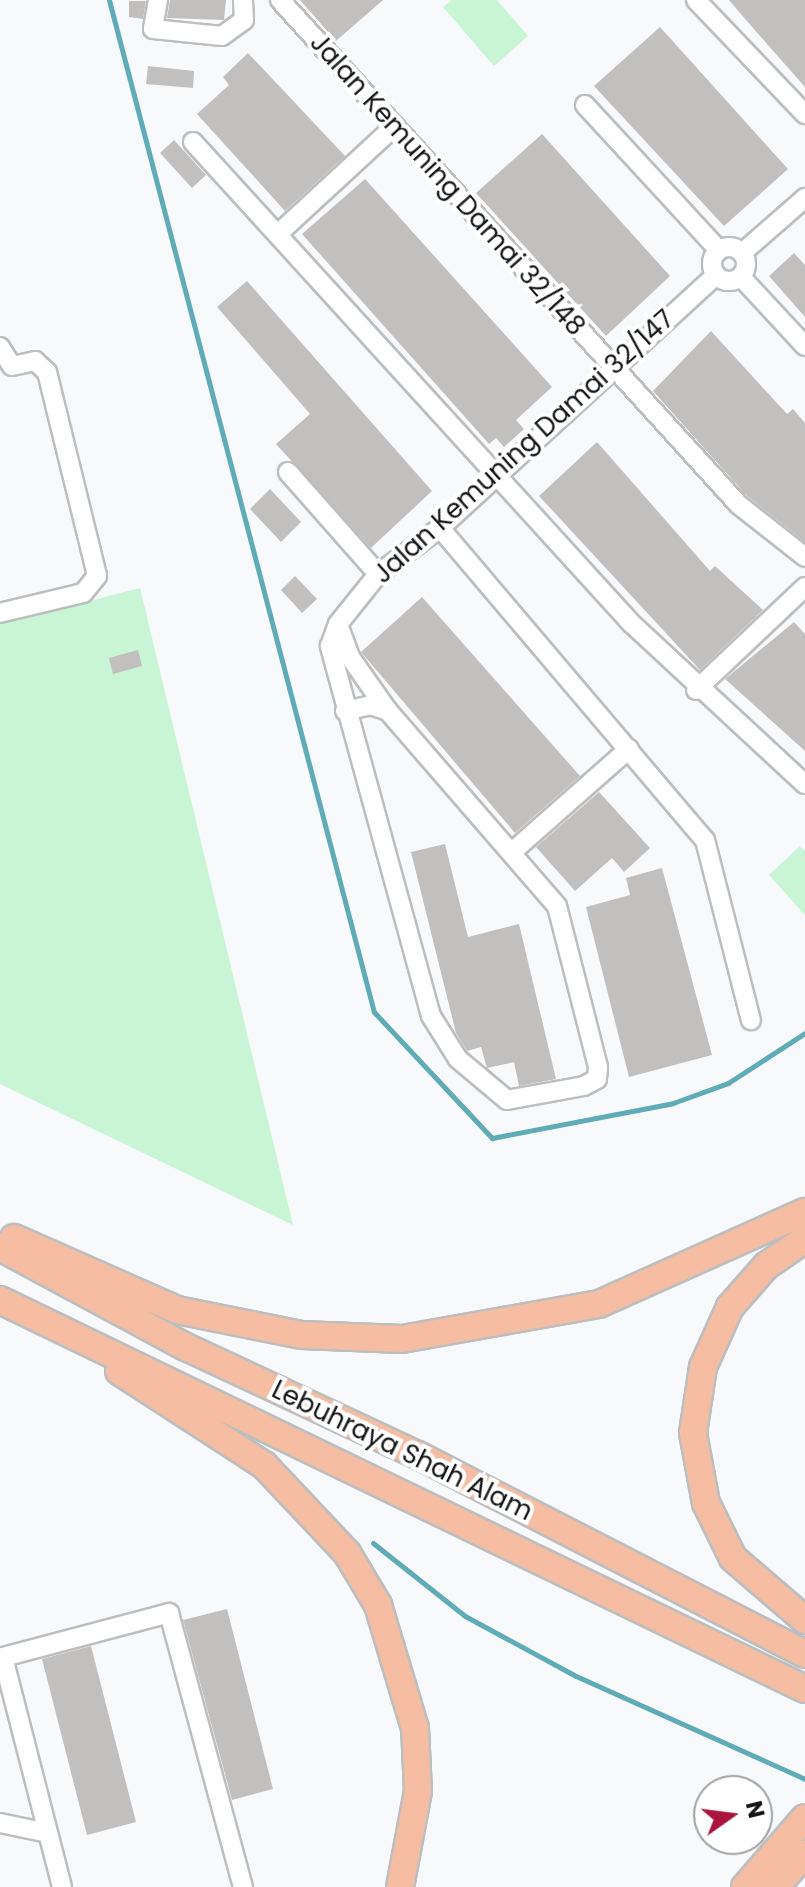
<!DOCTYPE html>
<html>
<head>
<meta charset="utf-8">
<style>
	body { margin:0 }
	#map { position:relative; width:805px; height:1887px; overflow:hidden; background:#f7f9fb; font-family:Poppins,sans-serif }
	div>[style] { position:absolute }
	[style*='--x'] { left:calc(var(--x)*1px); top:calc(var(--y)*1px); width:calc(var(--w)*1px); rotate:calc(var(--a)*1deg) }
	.green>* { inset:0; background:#c7f5d5 }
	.stream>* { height:5px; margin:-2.5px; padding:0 2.5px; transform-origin:2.5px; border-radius:2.5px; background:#60abb8 }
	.building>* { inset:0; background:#c1c0be }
	.roads { filter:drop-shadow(2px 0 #bcbec0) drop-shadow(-2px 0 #bcbec0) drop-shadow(0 2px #bcbec0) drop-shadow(0 -2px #bcbec0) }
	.minor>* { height:18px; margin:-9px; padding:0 9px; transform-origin:9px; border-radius:9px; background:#fff }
	.minor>.ring { margin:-9px; padding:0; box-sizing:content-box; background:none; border:18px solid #fff; border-radius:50% }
	.highway>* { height:26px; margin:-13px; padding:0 13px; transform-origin:13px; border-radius:13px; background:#f5bea2 }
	span { translate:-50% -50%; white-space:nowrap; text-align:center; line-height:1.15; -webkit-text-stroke:8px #fff; paint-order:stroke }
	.street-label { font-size:26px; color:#131415 }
	.north { position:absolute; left:693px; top:1775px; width:80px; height:80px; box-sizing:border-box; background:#fff; border:2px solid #a1a1a1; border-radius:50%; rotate:76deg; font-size:22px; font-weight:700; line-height:32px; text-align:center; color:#131415 }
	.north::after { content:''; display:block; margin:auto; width:28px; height:36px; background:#aa143e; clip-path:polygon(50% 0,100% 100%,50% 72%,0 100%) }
</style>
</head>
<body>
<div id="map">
	<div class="green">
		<i style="clip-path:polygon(451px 0,497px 0,528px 36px,494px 66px,443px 7px)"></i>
		<i style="clip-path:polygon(140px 588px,293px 1225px,0 1084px,0 624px)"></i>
		<i style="clip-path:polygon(800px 846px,805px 851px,805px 915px,769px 875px)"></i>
	</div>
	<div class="stream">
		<i style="--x:109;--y:0;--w:1046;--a:75.33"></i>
		<i style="--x:374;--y:1012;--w:173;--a:46.9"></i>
		<i style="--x:492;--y:1138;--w:184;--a:-10.9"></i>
		<i style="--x:673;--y:1103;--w:59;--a:-20"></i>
		<i style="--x:728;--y:1083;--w:92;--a:-33"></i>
		<i style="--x:373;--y:1543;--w:117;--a:38.4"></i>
		<i style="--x:465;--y:1616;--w:126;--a:28.4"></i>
		<i style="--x:576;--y:1676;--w:251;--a:24.2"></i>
	</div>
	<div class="building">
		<i style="clip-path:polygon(170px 0,226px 0,224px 20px,167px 18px)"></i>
		<i style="clip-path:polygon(300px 0,383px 0,336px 41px)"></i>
		<i style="clip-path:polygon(729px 0,805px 0,805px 87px,746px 20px)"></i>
		<i style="clip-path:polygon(129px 1px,146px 1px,143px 19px,129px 17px)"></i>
		<i style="clip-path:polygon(660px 27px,788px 169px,724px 226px,594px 86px)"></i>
		<i style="clip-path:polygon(248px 53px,345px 156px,285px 211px,197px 114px,229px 85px,223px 77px)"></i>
		<i style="clip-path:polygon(148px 66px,194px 71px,193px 88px,146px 84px)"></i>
		<i style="clip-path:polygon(542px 134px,670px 276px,606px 336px,476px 193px)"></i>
		<i style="clip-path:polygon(174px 140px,206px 175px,192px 188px,160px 153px)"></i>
		<i style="clip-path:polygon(365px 179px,552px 387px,516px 420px,524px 429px,504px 447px,496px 438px,489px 444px,302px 234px)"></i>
		<i style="clip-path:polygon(794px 253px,805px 265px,805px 317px,769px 276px)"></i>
		<i style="clip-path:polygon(247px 281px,432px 491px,371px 548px,276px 444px,310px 414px,217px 307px)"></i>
		<i style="clip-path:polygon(711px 331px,787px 414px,793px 409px,805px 423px,805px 542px,747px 496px,653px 391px)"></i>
		<i style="clip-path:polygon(597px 442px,710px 571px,715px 566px,763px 610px,700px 670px,539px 496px)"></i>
		<i style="clip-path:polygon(270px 489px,301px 522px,281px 542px,250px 509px)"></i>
		<i style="clip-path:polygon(295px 576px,317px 599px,302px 613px,281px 590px)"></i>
		<i style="clip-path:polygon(422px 597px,580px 776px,515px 833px,361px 652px)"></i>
		<i style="clip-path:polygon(794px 622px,805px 634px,805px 751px,725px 679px)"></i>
		<i style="clip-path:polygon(138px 650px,142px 666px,113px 674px,109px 658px)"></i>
		<i style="clip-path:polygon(599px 792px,650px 848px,624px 872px,612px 858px,575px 891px,536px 847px)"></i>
		<i style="clip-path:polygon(445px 844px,468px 937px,519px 924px,556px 1079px,519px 1086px,514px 1062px,487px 1068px,481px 1047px,467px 1051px,456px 1033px,411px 852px)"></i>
		<i style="clip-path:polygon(662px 868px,712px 1055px,629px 1077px,586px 907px,630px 895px,626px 878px)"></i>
		<i style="clip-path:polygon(227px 1609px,273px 1789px,232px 1800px,183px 1620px)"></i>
		<i style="clip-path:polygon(91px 1646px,136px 1822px,87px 1835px,42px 1659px)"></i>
	</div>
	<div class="roads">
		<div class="minor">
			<i style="--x:158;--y:0;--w:29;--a:100"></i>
			<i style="--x:153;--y:29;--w:69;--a:5.8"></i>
			<i style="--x:222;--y:36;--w:27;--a:-36"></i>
			<i style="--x:244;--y:20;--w:20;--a:-93"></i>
			<i style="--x:280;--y:0;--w:682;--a:47.73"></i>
			<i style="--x:739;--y:505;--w:84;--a:38.2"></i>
			<i style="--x:696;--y:0;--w:158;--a:46.3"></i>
			<i style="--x:585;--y:105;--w:197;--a:47.3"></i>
			<i style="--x:193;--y:142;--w:651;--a:47.68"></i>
			<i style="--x:631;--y:623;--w:237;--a:42.8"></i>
			<i style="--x:279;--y:233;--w:156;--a:-42.7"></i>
			<i class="ring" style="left:712px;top:247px;width:16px;height:16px"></i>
			<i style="--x:742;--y:253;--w:84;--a:-41.1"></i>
			<i style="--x:741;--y:277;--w:94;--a:47.2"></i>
			<i style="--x:0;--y:347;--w:22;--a:58"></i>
			<i style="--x:12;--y:366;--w:24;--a:-12"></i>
			<i style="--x:35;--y:361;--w:16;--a:43"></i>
			<i style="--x:47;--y:372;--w:210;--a:76.2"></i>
			<i style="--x:97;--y:576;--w:22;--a:129"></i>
			<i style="--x:83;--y:593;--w:85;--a:166.5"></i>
			<i style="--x:288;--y:472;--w:136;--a:48.6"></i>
			<i style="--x:440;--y:528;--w:409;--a:49.7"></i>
			<i style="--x:705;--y:840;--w:186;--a:75.7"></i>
			<i style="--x:338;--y:624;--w:35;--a:70"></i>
			<i style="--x:350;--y:657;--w:66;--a:54.9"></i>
			<i style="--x:388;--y:711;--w:258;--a:49.1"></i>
			<i style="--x:557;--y:906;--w:166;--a:75.7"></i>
			<i style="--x:598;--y:1067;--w:12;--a:95"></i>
			<i style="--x:597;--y:1079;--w:15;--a:152"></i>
			<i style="--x:584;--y:1086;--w:78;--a:169.7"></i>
			<i style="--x:507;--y:1100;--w:64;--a:-140.1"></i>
			<i style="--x:458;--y:1059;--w:51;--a:-122.1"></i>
			<i style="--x:431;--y:1016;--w:384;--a:-105.3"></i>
			<i style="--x:330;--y:646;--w:23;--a:-70"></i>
			<i style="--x:338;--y:624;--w:64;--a:-51.3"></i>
			<i style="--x:378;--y:574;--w:77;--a:-36.6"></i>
			<i style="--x:440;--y:528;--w:374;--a:-42.5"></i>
			<i style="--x:696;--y:690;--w:150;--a:-43.4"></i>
			<i style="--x:345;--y:711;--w:26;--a:-13"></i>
			<i style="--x:370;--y:705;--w:19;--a:18"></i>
			<i style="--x:512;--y:852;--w:156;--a:-41.4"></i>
			<i style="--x:0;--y:1823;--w:49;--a:11.8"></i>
			<i style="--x:62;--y:1887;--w:237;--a:-104.4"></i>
			<i style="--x:3;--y:1657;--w:172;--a:-14.8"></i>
			<i style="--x:169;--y:1613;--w:284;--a:74.9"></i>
		</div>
		<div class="highway">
			<i style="--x:14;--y:1238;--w:178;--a:23.8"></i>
			<i style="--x:177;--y:1310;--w:127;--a:11.3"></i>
			<i style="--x:302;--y:1335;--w:100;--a:2.3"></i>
			<i style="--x:402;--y:1339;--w:200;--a:-10.1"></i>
			<i style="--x:599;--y:1304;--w:226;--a:-24.1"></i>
			<i style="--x:805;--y:1239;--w:47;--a:145.3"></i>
			<i style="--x:766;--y:1266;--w:55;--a:131.3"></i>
			<i style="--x:730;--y:1307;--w:66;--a:114.2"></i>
			<i style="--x:703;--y:1367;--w:67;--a:98.6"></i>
			<i style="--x:693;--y:1433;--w:71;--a:79.5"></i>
			<i style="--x:706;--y:1503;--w:61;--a:63.9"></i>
			<i style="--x:733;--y:1558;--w:95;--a:40.7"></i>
			<i style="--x:0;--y:1247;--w:211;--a:28.3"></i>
			<i style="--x:186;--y:1347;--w:256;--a:25"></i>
			<i style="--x:418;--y:1455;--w:435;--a:27.2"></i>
			<i style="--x:0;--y:1300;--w:894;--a:25.79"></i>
			<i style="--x:119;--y:1371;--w:173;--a:33"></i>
			<i style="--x:264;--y:1465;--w:121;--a:46.7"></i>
			<i style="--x:347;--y:1553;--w:61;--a:59.2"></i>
			<i style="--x:378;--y:1605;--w:128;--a:73.3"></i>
			<i style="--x:415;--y:1728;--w:63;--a:87.3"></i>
			<i style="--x:418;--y:1791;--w:98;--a:100.6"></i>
			<i style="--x:745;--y:1887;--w:91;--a:-49"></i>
			<i style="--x:775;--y:1887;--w:45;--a:-47.7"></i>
		</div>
	</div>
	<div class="street-label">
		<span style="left:447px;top:185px;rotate:48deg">Jalan Kemuning Damai 32/148</span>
		<span style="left:524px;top:447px;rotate:-42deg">Jalan Kemuning Damai 32/147</span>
		<span style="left:402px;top:1451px;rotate:26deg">Lebuhraya Shah Alam</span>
	</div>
	<div class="north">N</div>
</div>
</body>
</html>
